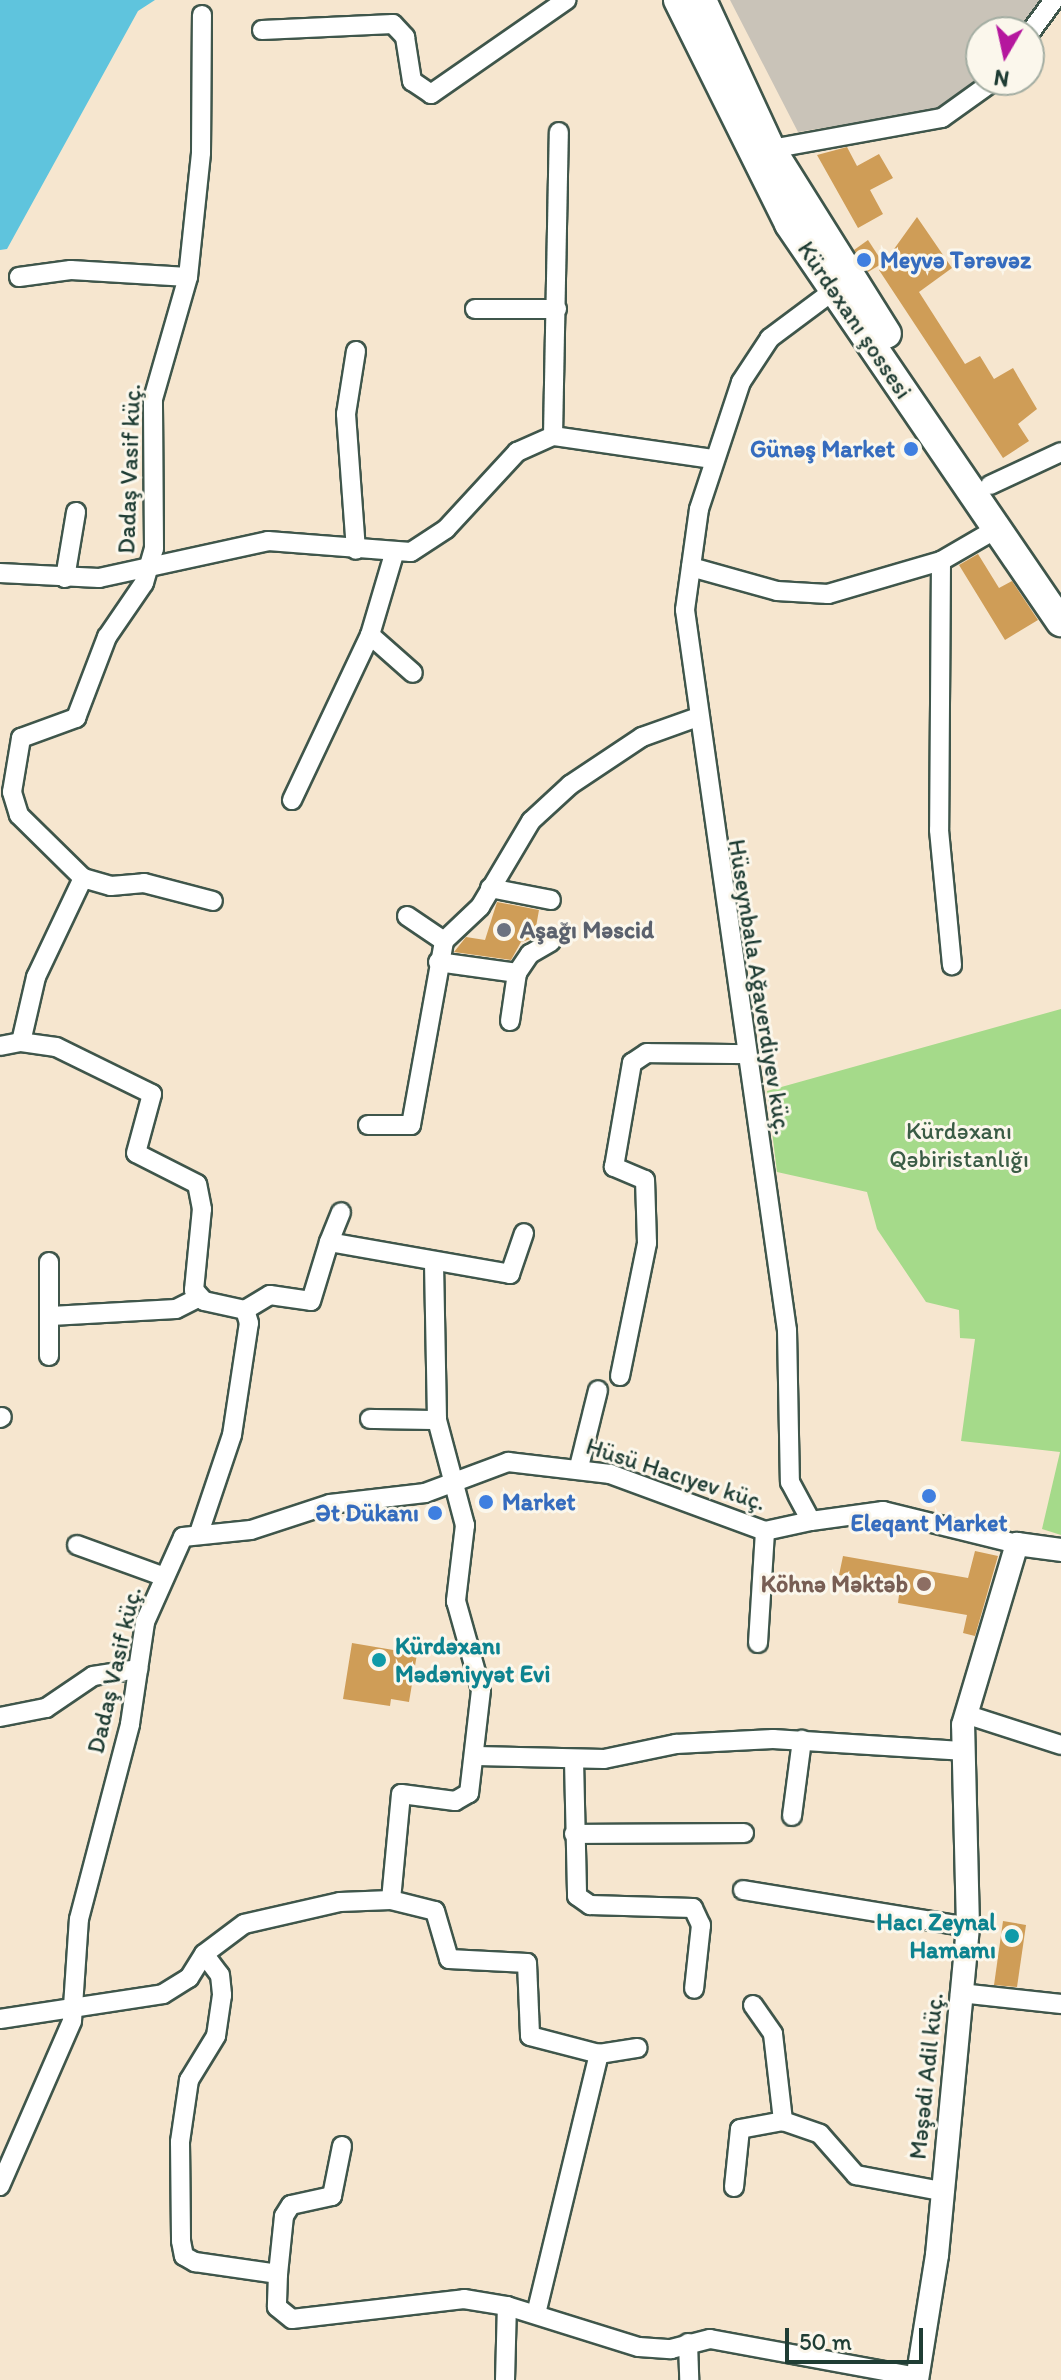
<!DOCTYPE html>
<html>
<head>
<meta charset="utf-8">
<style>
	body { margin:0 }
	#map { position:relative; width:1061px; height:2380px; overflow:hidden; background:#f6e6cf; font-family:Itim,sans-serif }
	div>[style] { position:absolute }
	[style*='--x'] { left:calc(var(--x)*1px); top:calc(var(--y)*1px); width:calc(var(--w)*1px); rotate:calc(var(--a)*1deg) }
	.industrial>* { inset:0; background:#c9c3b8 }
	.green>* { inset:0; background:#a5da8a }
	.water>* { inset:0; background:#5fc4dd }
	.building>* { inset:0; background:#cf9d57 }
	.roads { filter:drop-shadow(2px 0 #3f564b) drop-shadow(-2px 0 #3f564b) drop-shadow(0 2px #3f564b) drop-shadow(0 -2px #3f564b) }
	.minor>* { height:18px; margin:-9px; padding:0 9px; transform-origin:9px; border-radius:9px; background:#fff }
	.tertiary>* { height:22px; margin:-11px; padding:0 11px; transform-origin:11px; border-radius:11px; background:#fff }
	.primary>* { height:28px; margin:-14px; padding:0 14px; transform-origin:14px; border-radius:14px; background:#fff }
	.dots>* { width:22px; height:22px; translate:-50% -50%; box-sizing:border-box; border:4px solid #fbf7ec; border-radius:50% }
	span { translate:-50% -50%; white-space:nowrap; text-align:center; line-height:1.15; -webkit-text-stroke:6px #fbf7ec; paint-order:stroke }
	.shop-label { font-size:24px; color:#366cbe; font-weight:700 }
	.left { translate:0 -50%; text-align:left }
	.right { translate:-100% -50%; text-align:right }
	.street-label { font-size:24px; color:#1f3d34 }
	.worship-label { font-size:24px; color:#5b616d; font-weight:700 }
	.park-label { font-size:24px; color:#3a5c45 }
	.education-label { font-size:24px; color:#785e54; font-weight:700 }
	.culture-label { font-size:24px; color:#0d838f; font-weight:700 }
	.north { position:absolute; left:965px; top:16px; width:80px; height:80px; box-sizing:border-box; background:#fbf7ec; border:2px solid #a3ada2; border-radius:50%; rotate:189deg; font-size:22px; font-weight:700; line-height:32px; text-align:center; color:#1f3d34 }
	.north::after { content:''; display:block; margin:auto; width:28px; height:36px; background:#b5179e; clip-path:polygon(50% 0,100% 100%,50% 72%,0 100%) }
	.scale { position:absolute; left:785px; top:2328px; width:138px; height:36px; box-sizing:border-box; border:4px solid #1f3d34; border-top:0; padding-left:10px; font-size:24px; line-height:28px; white-space:nowrap; color:#1f3d34; -webkit-text-stroke:6px #fbf7ec; paint-order:stroke }
</style>
</head>
<body>
<div id="map">
	<div class="industrial">
		<i style="clip-path:polygon(730px 0,1044px 0,1021px 32px,981px 32px,981px 80px,951px 107px,798px 132px)"></i>
	</div>
	<div class="green">
		<i style="clip-path:polygon(1061px 1009px,1061px 1535px,1042px 1529px,1060px 1452px,961px 1441px,975px 1339px,960px 1338px,959px 1310px,926px 1302px,877px 1229px,867px 1192px,777px 1172px,767px 1091px)"></i>
	</div>
	<div class="water">
		<i style="clip-path:polygon(0 0,155px 0,138px 11px,7px 249px,0 250px)"></i>
	</div>
	<div class="building">
		<i style="clip-path:polygon(847px 147px,857px 166px,879px 154px,893px 178px,870px 190px,883px 214px,858px 228px,817px 155px)"></i>
		<i style="clip-path:polygon(917px 217px,952px 268px,919px 292px,965px 364px,980px 356px,994px 379px,1013px 368px,1037px 409px,1018px 424px,1029px 441px,1003px 458px,879px 270px)"></i>
		<i style="clip-path:polygon(868px 240px,883px 263px,868px 272px,854px 250px)"></i>
		<i style="clip-path:polygon(978px 554px,999px 588px,1012px 581px,1038px 620px,1005px 640px,959px 565px)"></i>
		<i style="clip-path:polygon(497px 902px,539px 910px,534px 938px,521px 942px,511px 960px,454px 952px,466px 937px,485px 940px)"></i>
		<i style="clip-path:polygon(975px 1551px,998px 1556px,975px 1636px,963px 1633px,967px 1615px,898px 1603px,900px 1587px,839px 1575px,843px 1556px,968px 1578px)"></i>
		<i style="clip-path:polygon(352px 1643px,417px 1654px,409px 1702px,391px 1699px,390px 1706px,343px 1699px)"></i>
		<i style="clip-path:polygon(1003px 1921px,1026px 1925px,1017px 1987px,994px 1985px)"></i>
	</div>
	<div class="roads">
		<div class="minor">
			<i style="--x:262;--y:30;--w:131;--a:-2.6"></i>
			<i style="--x:393;--y:24;--w:18;--a:47"></i>
			<i style="--x:405;--y:37;--w:45;--a:81"></i>
			<i style="--x:412;--y:81;--w:23;--a:34"></i>
			<i style="--x:431;--y:94;--w:165;--a:-34.8"></i>
			<i style="--x:1029;--y:34;--w:42;--a:-53.7"></i>
			<i style="--x:771;--y:149;--w:174;--a:-10.3"></i>
			<i style="--x:942;--y:118;--w:65;--a:-35.6"></i>
			<i style="--x:19;--y:277;--w:52;--a:-7.7"></i>
			<i style="--x:71;--y:270;--w:117;--a:3.4"></i>
			<i style="--x:833;--y:291;--w:79;--a:143.3"></i>
			<i style="--x:770;--y:338;--w:53;--a:123.4"></i>
			<i style="--x:741;--y:382;--w:134;--a:108.3"></i>
			<i style="--x:699;--y:509;--w:102;--a:97.9"></i>
			<i style="--x:685;--y:610;--w:727;--a:81.94"></i>
			<i style="--x:787;--y:1330;--w:152;--a:88.9"></i>
			<i style="--x:790;--y:1482;--w:44;--a:61.7"></i>
			<i style="--x:811;--y:1521;--w:73;--a:-7.9"></i>
			<i style="--x:883;--y:1511;--w:138;--a:13.8"></i>
			<i style="--x:475;--y:309;--w:82;--a:0"></i>
			<i style="--x:356;--y:351;--w:64;--a:99"></i>
			<i style="--x:346;--y:414;--w:136;--a:85.8"></i>
			<i style="--x:553;--y:436;--w:304;--a:-88.9"></i>
			<i style="--x:990;--y:485;--w:78;--a:-24.9"></i>
			<i style="--x:941;--y:561;--w:269;--a:90.4"></i>
			<i style="--x:939;--y:830;--w:136;--a:84.5"></i>
			<i style="--x:691;--y:567;--w:89;--a:15.6"></i>
			<i style="--x:777;--y:591;--w:51;--a:3.4"></i>
			<i style="--x:828;--y:594;--w:118;--a:-16.3"></i>
			<i style="--x:941;--y:561;--w:66;--a:-30.1"></i>
			<i style="--x:0;--y:573;--w:99;--a:2.9"></i>
			<i style="--x:99;--y:578;--w:173;--a:-12.3"></i>
			<i style="--x:268;--y:541;--w:143;--a:4.4"></i>
			<i style="--x:411;--y:552;--w:42;--a:-33.3"></i>
			<i style="--x:446;--y:529;--w:105;--a:-47.3"></i>
			<i style="--x:517;--y:452;--w:39;--a:-24"></i>
			<i style="--x:553;--y:436;--w:161;--a:8.2"></i>
			<i style="--x:65;--y:578;--w:67;--a:-80.5"></i>
			<i style="--x:370;--y:635;--w:57;--a:41.5"></i>
			<i style="--x:292;--y:800;--w:183;--a:-64.7"></i>
			<i style="--x:370;--y:635;--w:84;--a:-73.5"></i>
			<i style="--x:83;--y:878;--w:29;--a:16"></i>
			<i style="--x:111;--y:886;--w:33;--a:-5"></i>
			<i style="--x:144;--y:883;--w:71;--a:14.6"></i>
			<i style="--x:490;--y:888;--w:62;--a:11.1"></i>
			<i style="--x:407;--y:916;--w:45;--a:34"></i>
			<i style="--x:438;--y:962;--w:80;--a:7.9"></i>
			<i style="--x:517;--y:973;--w:23;--a:-56"></i>
			<i style="--x:530;--y:954;--w:24;--a:-30"></i>
			<i style="--x:510;--y:1021;--w:49;--a:-81.7"></i>
			<i style="--x:0;--y:1046;--w:21;--a:-11"></i>
			<i style="--x:368;--y:1125;--w:43;--a:0"></i>
			<i style="--x:411;--y:1125;--w:187;--a:-79.8"></i>
			<i style="--x:444;--y:941;--w:50;--a:-43.4"></i>
			<i style="--x:480;--y:907;--w:100;--a:-59.3"></i>
			<i style="--x:531;--y:821;--w:53;--a:-42.7"></i>
			<i style="--x:570;--y:785;--w:87;--a:-33.7"></i>
			<i style="--x:642;--y:737;--w:56;--a:-19.7"></i>
			<i style="--x:329;--y:1242;--w:32;--a:-68"></i>
			<i style="--x:434;--y:1263;--w:157;--a:88.9"></i>
			<i style="--x:437;--y:1420;--w:109;--a:75.1"></i>
			<i style="--x:465;--y:1525;--w:77;--a:96.8"></i>
			<i style="--x:456;--y:1601;--w:92;--a:74.3"></i>
			<i style="--x:481;--y:1690;--w:104;--a:96.6"></i>
			<i style="--x:469;--y:1793;--w:16;--a:150"></i>
			<i style="--x:455;--y:1801;--w:54;--a:-172.6"></i>
			<i style="--x:401;--y:1794;--w:106;--a:95.4"></i>
			<i style="--x:391;--y:1900;--w:51;--a:177.8"></i>
			<i style="--x:340;--y:1902;--w:98;--a:167.1"></i>
			<i style="--x:244;--y:1924;--w:50;--a:143.1"></i>
			<i style="--x:204;--y:1954;--w:26;--a:53"></i>
			<i style="--x:220;--y:1975;--w:20;--a:84"></i>
			<i style="--x:222;--y:1995;--w:41;--a:98.3"></i>
			<i style="--x:216;--y:2036;--w:52;--a:121.5"></i>
			<i style="--x:189;--y:2080;--w:63;--a:98.3"></i>
			<i style="--x:180;--y:2142;--w:99;--a:89.4"></i>
			<i style="--x:181;--y:2241;--w:15;--a:79"></i>
			<i style="--x:184;--y:2256;--w:13;--a:29"></i>
			<i style="--x:195;--y:2262;--w:84;--a:8.2"></i>
			<i style="--x:278;--y:2274;--w:33;--a:92"></i>
			<i style="--x:277;--y:2307;--w:19;--a:39"></i>
			<i style="--x:292;--y:2319;--w:173;--a:-6.6"></i>
			<i style="--x:464;--y:2299;--w:44;--a:9.2"></i>
			<i style="--x:245;--y:1310;--w:29;--a:-31"></i>
			<i style="--x:270;--y:1295;--w:41;--a:8.3"></i>
			<i style="--x:311;--y:1301;--w:62;--a:-73"></i>
			<i style="--x:329;--y:1242;--w:184;--a:10"></i>
			<i style="--x:510;--y:1274;--w:43;--a:-71.1"></i>
			<i style="--x:51;--y:1316;--w:125;--a:-3.2"></i>
			<i style="--x:176;--y:1309;--w:25;--a:-27"></i>
			<i style="--x:49;--y:1356;--w:94;--a:-90"></i>
			<i style="--x:620;--y:1376;--w:136;--a:-78.5"></i>
			<i style="--x:647;--y:1243;--w:63;--a:-91.8"></i>
			<i style="--x:645;--y:1180;--w:34;--a:-157"></i>
			<i style="--x:614;--y:1167;--w:106;--a:-80.2"></i>
			<i style="--x:632;--y:1063;--w:18;--a:-34"></i>
			<i style="--x:647;--y:1053;--w:100;--a:0.6"></i>
			<i style="--x:0;--y:1418;--w:2;--a:-27"></i>
			<i style="--x:370;--y:1419;--w:67;--a:0.9"></i>
			<i style="--x:579;--y:1467;--w:79;--a:-76.1"></i>
			<i style="--x:199;--y:1533;--w:103;--a:-71.4"></i>
			<i style="--x:232;--y:1435;--w:113;--a:-81.4"></i>
			<i style="--x:249;--y:1323;--w:14;--a:-107"></i>
			<i style="--x:245;--y:1310;--w:42;--a:-167.6"></i>
			<i style="--x:204;--y:1301;--w:15;--a:-132"></i>
			<i style="--x:194;--y:1290;--w:81;--a:-84.4"></i>
			<i style="--x:202;--y:1209;--w:25;--a:-101"></i>
			<i style="--x:197;--y:1184;--w:68;--a:-153.1"></i>
			<i style="--x:136;--y:1153;--w:61;--a:-74.8"></i>
			<i style="--x:152;--y:1094;--w:107;--a:-153.9"></i>
			<i style="--x:56;--y:1047;--w:35;--a:-172"></i>
			<i style="--x:21;--y:1042;--w:67;--a:-77"></i>
			<i style="--x:36;--y:977;--w:110;--a:-64.6"></i>
			<i style="--x:83;--y:878;--w:90;--a:-135.5"></i>
			<i style="--x:19;--y:815;--w:24;--a:-107"></i>
			<i style="--x:12;--y:792;--w:55;--a:-80.5"></i>
			<i style="--x:21;--y:738;--w:59;--a:-20"></i>
			<i style="--x:76;--y:718;--w:87;--a:-69.1"></i>
			<i style="--x:107;--y:637;--w:65;--a:-55.6"></i>
			<i style="--x:144;--y:583;--w:35;--a:-74"></i>
			<i style="--x:154;--y:549;--w:150;--a:-90.4"></i>
			<i style="--x:153;--y:399;--w:127;--a:-74"></i>
			<i style="--x:188;--y:277;--w:125;--a:-84"></i>
			<i style="--x:201;--y:153;--w:138;--a:-89.6"></i>
			<i style="--x:77;--y:1545;--w:90;--a:20"></i>
			<i style="--x:758;--y:1643;--w:112;--a:-86.4"></i>
			<i style="--x:965;--y:1714;--w:101;--a:17.9"></i>
			<i style="--x:0;--y:1717;--w:47;--a:-11.1"></i>
			<i style="--x:46;--y:1708;--w:57;--a:-34.2"></i>
			<i style="--x:93;--y:1676;--w:46;--a:-8.8"></i>
			<i style="--x:477;--y:1756;--w:127;--a:1.4"></i>
			<i style="--x:604;--y:1759;--w:74;--a:-11.8"></i>
			<i style="--x:676;--y:1744;--w:97;--a:-3"></i>
			<i style="--x:773;--y:1739;--w:189;--a:3.6"></i>
			<i style="--x:574;--y:1760;--w:136;--a:88.7"></i>
			<i style="--x:577;--y:1896;--w:16;--a:35"></i>
			<i style="--x:590;--y:1905;--w:103;--a:1.7"></i>
			<i style="--x:693;--y:1908;--w:19;--a:65"></i>
			<i style="--x:701;--y:1925;--w:64;--a:96.2"></i>
			<i style="--x:792;--y:1816;--w:77;--a:-82.5"></i>
			<i style="--x:574;--y:1834;--w:170;--a:-0.3"></i>
			<i style="--x:743;--y:1890;--w:228;--a:9.3"></i>
			<i style="--x:391;--y:1900;--w:45;--a:14"></i>
			<i style="--x:435;--y:1911;--w:50;--a:73.7"></i>
			<i style="--x:449;--y:1959;--w:78;--a:2.9"></i>
			<i style="--x:527;--y:1963;--w:73;--a:87.6"></i>
			<i style="--x:530;--y:2036;--w:71;--a:14.6"></i>
			<i style="--x:960;--y:1993;--w:102;--a:6.2"></i>
			<i style="--x:753;--y:2005;--w:35;--a:55"></i>
			<i style="--x:773;--y:2034;--w:88;--a:83.4"></i>
			<i style="--x:783;--y:2121;--w:39;--a:19"></i>
			<i style="--x:820;--y:2134;--w:55;--a:48.7"></i>
			<i style="--x:856;--y:2175;--w:86;--a:10.7"></i>
			<i style="--x:0;--y:2019;--w:165;--a:-8.7"></i>
			<i style="--x:163;--y:1994;--w:31;--a:-32"></i>
			<i style="--x:189;--y:1978;--w:28;--a:-58"></i>
			<i style="--x:0;--y:2186;--w:180;--a:-66.4"></i>
			<i style="--x:72;--y:2021;--w:102;--a:-86.1"></i>
			<i style="--x:79;--y:1919;--w:202;--a:-75.3"></i>
			<i style="--x:130;--y:1724;--w:103;--a:-81.6"></i>
			<i style="--x:145;--y:1622;--w:93;--a:-65.9"></i>
			<i style="--x:183;--y:1537;--w:68;--a:-5.9"></i>
			<i style="--x:251;--y:1530;--w:83;--a:-18.2"></i>
			<i style="--x:330;--y:1504;--w:96;--a:-6.6"></i>
			<i style="--x:425;--y:1493;--w:89;--a:-20.5"></i>
			<i style="--x:508;--y:1462;--w:103;--a:6.7"></i>
			<i style="--x:610;--y:1474;--w:165;--a:20.2"></i>
			<i style="--x:765;--y:1531;--w:47;--a:-12.3"></i>
			<i style="--x:734;--y:2187;--w:58;--a:-84.1"></i>
			<i style="--x:740;--y:2129;--w:44;--a:-10.5"></i>
			<i style="--x:278;--y:2274;--w:58;--a:-84.1"></i>
			<i style="--x:284;--y:2216;--w:13;--a:-58"></i>
			<i style="--x:291;--y:2205;--w:42;--a:-12.4"></i>
			<i style="--x:332;--y:2196;--w:51;--a:-78.7"></i>
			<i style="--x:536;--y:2314;--w:268;--a:-76.4"></i>
			<i style="--x:599;--y:2054;--w:39;--a:-9"></i>
			<i style="--x:688;--y:2343;--w:37;--a:88"></i>
			<i style="--x:505;--y:2380;--w:74;--a:-88.5"></i>
			<i style="--x:507;--y:2306;--w:138;--a:17.3"></i>
			<i style="--x:639;--y:2347;--w:32;--a:4"></i>
			<i style="--x:671;--y:2349;--w:40;--a:-14.4"></i>
			<i style="--x:710;--y:2339;--w:210;--a:10.4"></i>
		</div>
		<div class="tertiary">
			<i style="--x:917;--y:2380;--w:127;--a:-80.9"></i>
			<i style="--x:937;--y:2255;--w:329;--a:-84.6"></i>
			<i style="--x:968;--y:1927;--w:202;--a:-91.4"></i>
			<i style="--x:963;--y:1725;--w:189;--a:-73.4"></i>
			<i style="--x:1017;--y:1544;--w:44;--a:7.8"></i>
		</div>
		<div class="primary">
			<i style="--x:678;--y:0;--w:250;--a:63.6"></i>
			<i style="--x:789;--y:224;--w:482;--a:55.7"></i>
			<i style="--x:702;--y:0;--w:164;--a:65.2"></i>
			<i style="--x:771;--y:149;--w:218;--a:57.9"></i>
		</div>
	</div>
	<div class="dots">
		<i style="left:864px;top:260px;background:#3f7fe0"></i>
		<i style="left:911px;top:449px;background:#3f7fe0"></i>
		<i style="left:504px;top:930px;background:#6b7280"></i>
		<i style="left:929px;top:1496px;background:#3f7fe0"></i>
		<i style="left:486px;top:1502px;background:#3f7fe0"></i>
		<i style="left:435px;top:1513px;background:#3f7fe0"></i>
		<i style="left:924px;top:1584px;background:#8d6e63"></i>
		<i style="left:379px;top:1660px;background:#0f9aa8"></i>
		<i style="left:1012px;top:1936px;background:#0f9aa8"></i>
	</div>
	<div class="shop-label">
		<span class="left" style="left:880px;top:260px">Meyvə Tərəvəz</span>
		<span class="right" style="left:895px;top:449px">Günəş Market</span>
		<span class="left" style="left:502px;top:1502px">Market</span>
		<span class="right" style="left:419px;top:1513px">Ət Dükanı</span>
		<span style="left:929px;top:1523px">Eleqant Market</span>
	</div>
	<div class="street-label">
		<span style="left:855px;top:320px;rotate:56deg">Kürdəxanı şossesi</span>
		<span style="left:129px;top:469px;rotate:-88deg">Dadaş Vasif küç.</span>
		<span style="left:760px;top:987px;rotate:81deg">Hüseynbala Ağaverdiyev küç.</span>
		<span style="left:676px;top:1474px;rotate:18deg">Hüsü Hacıyev küç.</span>
		<span style="left:114px;top:1670px;rotate:-77deg">Dadaş Vasif küç.</span>
		<span style="left:926px;top:2076px;rotate:-84deg">Məşədi Adil küç.</span>
	</div>
	<div class="worship-label">
		<span class="left" style="left:520px;top:930px">Aşağı Məscid</span>
	</div>
	<div class="park-label">
		<span style="left:959px;top:1145px">Kürdəxanı<br>Qəbiristanlığı</span>
	</div>
	<div class="education-label">
		<span class="right" style="left:908px;top:1584px">Köhnə Məktəb</span>
	</div>
	<div class="culture-label">
		<span class="left" style="left:395px;top:1660px">Kürdəxanı<br>Mədəniyyət Evi</span>
		<span class="right" style="left:996px;top:1936px">Hacı Zeynal<br>Hamamı</span>
	</div>
	<div class="north">N</div>
	<div class="scale">50 m</div>
</div>
</body>
</html>
